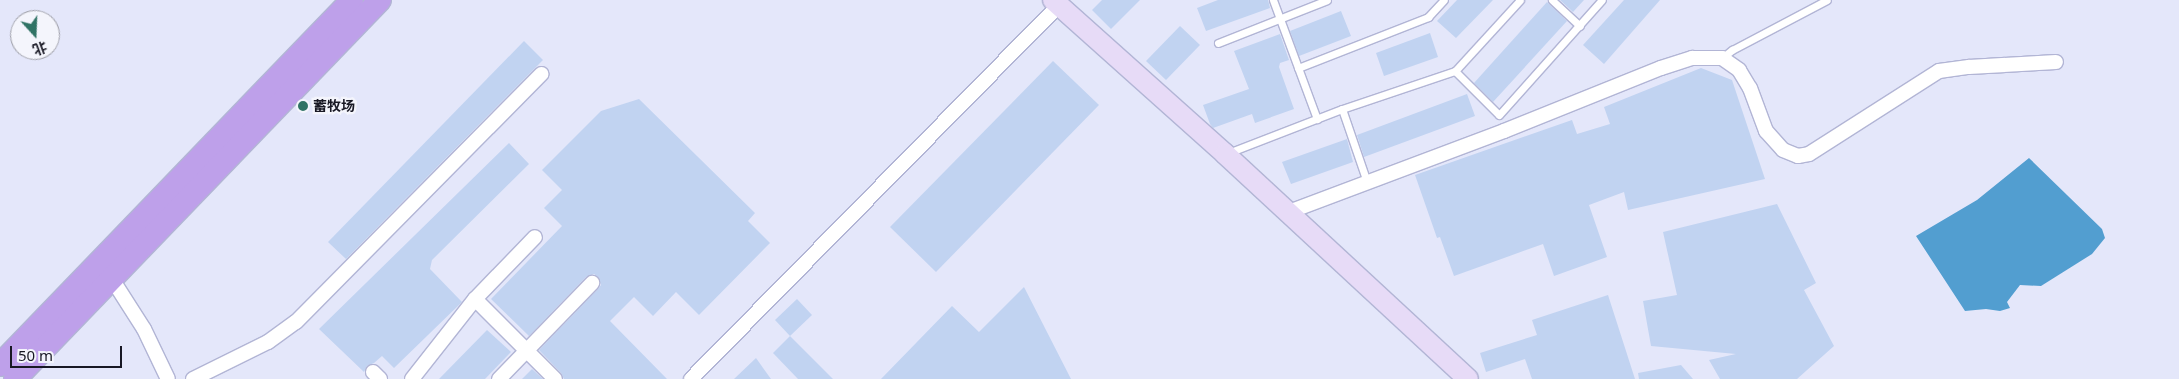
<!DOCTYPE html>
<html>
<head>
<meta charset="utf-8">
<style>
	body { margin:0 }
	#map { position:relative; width:2179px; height:379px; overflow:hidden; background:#e4e7fa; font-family:"Noto Sans","Noto Sans SC",sans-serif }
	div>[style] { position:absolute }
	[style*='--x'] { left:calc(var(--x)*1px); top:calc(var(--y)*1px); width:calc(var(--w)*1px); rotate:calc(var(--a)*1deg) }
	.water>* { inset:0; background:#529ed0 }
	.building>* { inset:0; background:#c1d3f1 }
	.roads { filter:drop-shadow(1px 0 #b2b5d5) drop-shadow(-1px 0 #b2b5d5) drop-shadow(0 1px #b2b5d5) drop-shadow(0 -1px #b2b5d5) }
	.service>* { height:7px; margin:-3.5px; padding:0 3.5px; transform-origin:3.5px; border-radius:3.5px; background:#fff }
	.minor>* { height:14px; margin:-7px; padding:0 7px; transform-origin:7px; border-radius:7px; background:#fff }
	.secondary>* { height:20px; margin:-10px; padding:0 10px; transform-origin:10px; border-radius:10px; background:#e7dbf7 }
	.trunk>* { height:22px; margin:-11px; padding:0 11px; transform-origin:11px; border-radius:11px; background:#bea0ea }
	.dots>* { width:14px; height:14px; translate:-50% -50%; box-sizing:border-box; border:2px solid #f4f5fc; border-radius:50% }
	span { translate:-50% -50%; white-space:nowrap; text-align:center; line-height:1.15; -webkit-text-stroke:4.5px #f4f5fc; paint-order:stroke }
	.poi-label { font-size:14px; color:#181824; font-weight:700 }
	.left { translate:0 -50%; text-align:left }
	.north { position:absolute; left:10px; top:10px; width:50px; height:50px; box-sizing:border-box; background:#f4f5fc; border:1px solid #9c9da6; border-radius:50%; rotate:160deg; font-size:14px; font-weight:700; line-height:20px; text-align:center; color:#181824 }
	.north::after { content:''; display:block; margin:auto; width:18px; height:22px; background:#307365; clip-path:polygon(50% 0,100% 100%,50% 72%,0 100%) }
	.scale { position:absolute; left:10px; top:346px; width:112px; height:22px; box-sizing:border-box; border:2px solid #181824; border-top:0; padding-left:6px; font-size:15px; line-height:18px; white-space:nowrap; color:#181824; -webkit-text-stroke:4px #f4f5fc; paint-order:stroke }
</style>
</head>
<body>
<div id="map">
	<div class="water">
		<i style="clip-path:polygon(2029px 158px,2102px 229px,2105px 238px,2092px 254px,2041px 286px,2020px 285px,2007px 302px,2010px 308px,2000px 311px,1986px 309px,1965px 311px,1916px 236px,1977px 200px)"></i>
	</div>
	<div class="building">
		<i style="clip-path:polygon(1102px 0,1140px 0,1111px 29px,1092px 10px)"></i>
		<i style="clip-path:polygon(1218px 0,1268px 0,1270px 8px,1206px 31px,1197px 8px)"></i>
		<i style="clip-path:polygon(1457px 0,1493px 0,1456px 38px,1437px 21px)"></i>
		<i style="clip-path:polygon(1560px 0,1584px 0,1573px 12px)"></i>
		<i style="clip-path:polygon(1624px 0,1660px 0,1604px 64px,1583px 45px)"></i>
		<i style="clip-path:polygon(1547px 2px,1567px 21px,1493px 102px,1474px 83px)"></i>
		<i style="clip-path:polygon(1341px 11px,1351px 36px,1299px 56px,1290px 31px)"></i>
		<i style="clip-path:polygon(1180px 26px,1200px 45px,1166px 80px,1146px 61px)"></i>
		<i style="clip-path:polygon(1430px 33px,1438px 57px,1384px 76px,1376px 53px)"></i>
		<i style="clip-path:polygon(1280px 34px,1289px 60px,1280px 63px,1279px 67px,1294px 109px,1255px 123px,1252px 114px,1213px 128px,1210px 124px,1203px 105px,1249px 89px,1234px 51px)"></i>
		<i style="clip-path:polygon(524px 41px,543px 60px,346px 259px,328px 242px)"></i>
		<i style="clip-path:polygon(1053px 61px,1099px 105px,936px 272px,890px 227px)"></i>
		<i style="clip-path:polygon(1701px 68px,1732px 80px,1765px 179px,1628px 210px,1624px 192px,1589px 205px,1607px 257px,1554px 276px,1543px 244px,1454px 276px,1440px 237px,1437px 238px,1415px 175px,1572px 120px,1577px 134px,1610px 124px,1604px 107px)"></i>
		<i style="clip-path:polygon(1467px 94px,1475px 116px,1364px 157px,1357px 135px)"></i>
		<i style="clip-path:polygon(639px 99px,755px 213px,748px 221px,770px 243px,699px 315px,676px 292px,653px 316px,634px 297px,610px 321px,667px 379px,564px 379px,561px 373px,539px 350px,598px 289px,601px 285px,598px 277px,594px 274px,586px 277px,529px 336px,491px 299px,562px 226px,544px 208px,562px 190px,542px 170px,601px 111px)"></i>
		<i style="clip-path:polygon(1347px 139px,1353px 162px,1291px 184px,1282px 162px)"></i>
		<i style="clip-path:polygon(509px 143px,529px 164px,432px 260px,430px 269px,462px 302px,394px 368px,382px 356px,374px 363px,367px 366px,364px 372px,319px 329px)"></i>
		<i style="clip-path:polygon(1777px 204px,1816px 283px,1804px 290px,1834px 346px,1797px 379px,1720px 379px,1709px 360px,1736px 354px,1651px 346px,1643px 301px,1677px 295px,1663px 232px)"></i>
		<i style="clip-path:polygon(1024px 287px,1071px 379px,881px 379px,952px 306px,979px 332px)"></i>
		<i style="clip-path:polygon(1608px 295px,1635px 379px,1532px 379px,1525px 359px,1486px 372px,1480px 353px,1537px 335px,1532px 320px)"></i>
		<i style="clip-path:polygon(797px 299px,812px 315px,790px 336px,775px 320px)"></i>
		<i style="clip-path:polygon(487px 330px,511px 352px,485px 379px,439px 379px)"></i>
		<i style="clip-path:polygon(790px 336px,833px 379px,798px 379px,773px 353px)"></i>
		<i style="clip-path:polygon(756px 358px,771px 379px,734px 379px)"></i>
		<i style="clip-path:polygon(1681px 365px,1693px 379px,1639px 379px,1638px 373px)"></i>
		<i style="clip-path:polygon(532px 369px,543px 379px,522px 379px)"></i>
	</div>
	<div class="roads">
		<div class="service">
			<i style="--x:1273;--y:0;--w:127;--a:69.7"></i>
			<i style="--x:1552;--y:0;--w:38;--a:43"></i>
			<i style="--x:1218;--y:43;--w:117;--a:-21.5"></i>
			<i style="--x:1722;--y:58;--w:13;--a:-39"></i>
			<i style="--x:1732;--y:50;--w:107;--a:-27.8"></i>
			<i style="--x:1298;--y:68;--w:140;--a:-21.4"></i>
			<i style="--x:1428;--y:17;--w:23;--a:-47"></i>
			<i style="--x:1455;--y:71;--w:62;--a:45"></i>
			<i style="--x:1499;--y:115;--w:154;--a:-48.2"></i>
			<i style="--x:1342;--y:109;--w:77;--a:71.1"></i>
			<i style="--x:1228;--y:153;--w:122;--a:-21.1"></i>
			<i style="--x:1342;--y:109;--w:119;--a:-18.6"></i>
			<i style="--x:1455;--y:71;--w:96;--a:-47.5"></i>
		</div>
		<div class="minor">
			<i style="--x:1286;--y:213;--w:233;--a:-20.6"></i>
			<i style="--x:1504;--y:131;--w:169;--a:-21.9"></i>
			<i style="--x:1661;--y:68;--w:33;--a:-18"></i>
			<i style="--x:1692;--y:58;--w:30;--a:0"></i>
			<i style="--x:1722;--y:58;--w:21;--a:35"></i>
			<i style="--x:1739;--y:70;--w:21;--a:59"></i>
			<i style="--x:1750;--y:88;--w:46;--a:69.6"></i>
			<i style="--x:1766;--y:131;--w:25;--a:48"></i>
			<i style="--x:1783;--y:150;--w:16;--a:22"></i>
			<i style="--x:1798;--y:156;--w:11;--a:-10"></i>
			<i style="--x:1809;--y:154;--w:154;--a:-32.6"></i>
			<i style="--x:1939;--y:71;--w:30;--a:-8"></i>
			<i style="--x:1969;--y:67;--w:87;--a:-3.3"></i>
			<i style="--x:112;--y:279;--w:59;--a:57.4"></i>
			<i style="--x:144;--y:329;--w:55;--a:64.4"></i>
			<i style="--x:475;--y:299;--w:113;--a:45"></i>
			<i style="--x:373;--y:372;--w:10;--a:45"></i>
			<i style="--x:193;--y:379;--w:84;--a:-26.3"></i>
			<i style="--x:268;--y:342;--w:34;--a:-36"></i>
			<i style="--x:296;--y:322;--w:349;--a:-45.3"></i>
			<i style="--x:412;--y:379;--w:102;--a:-51.8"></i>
			<i style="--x:475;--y:299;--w:86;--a:-45.9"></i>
			<i style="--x:499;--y:379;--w:134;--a:-45.9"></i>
			<i style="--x:691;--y:379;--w:525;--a:-45.46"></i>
		</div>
		<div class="secondary">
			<i style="--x:1053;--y:0;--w:231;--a:41.8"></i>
			<i style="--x:1225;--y:154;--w:331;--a:42.8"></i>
		</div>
		<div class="trunk">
			<i style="--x:0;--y:365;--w:507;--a:-46.04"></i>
			<i style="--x:15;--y:379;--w:526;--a:-46.08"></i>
		</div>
	</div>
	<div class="dots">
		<i style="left:303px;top:106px;background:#307365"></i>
	</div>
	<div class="poi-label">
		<span class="left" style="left:313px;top:106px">蓄牧场</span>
	</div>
	<div class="north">北</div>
	<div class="scale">50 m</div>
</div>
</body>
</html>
